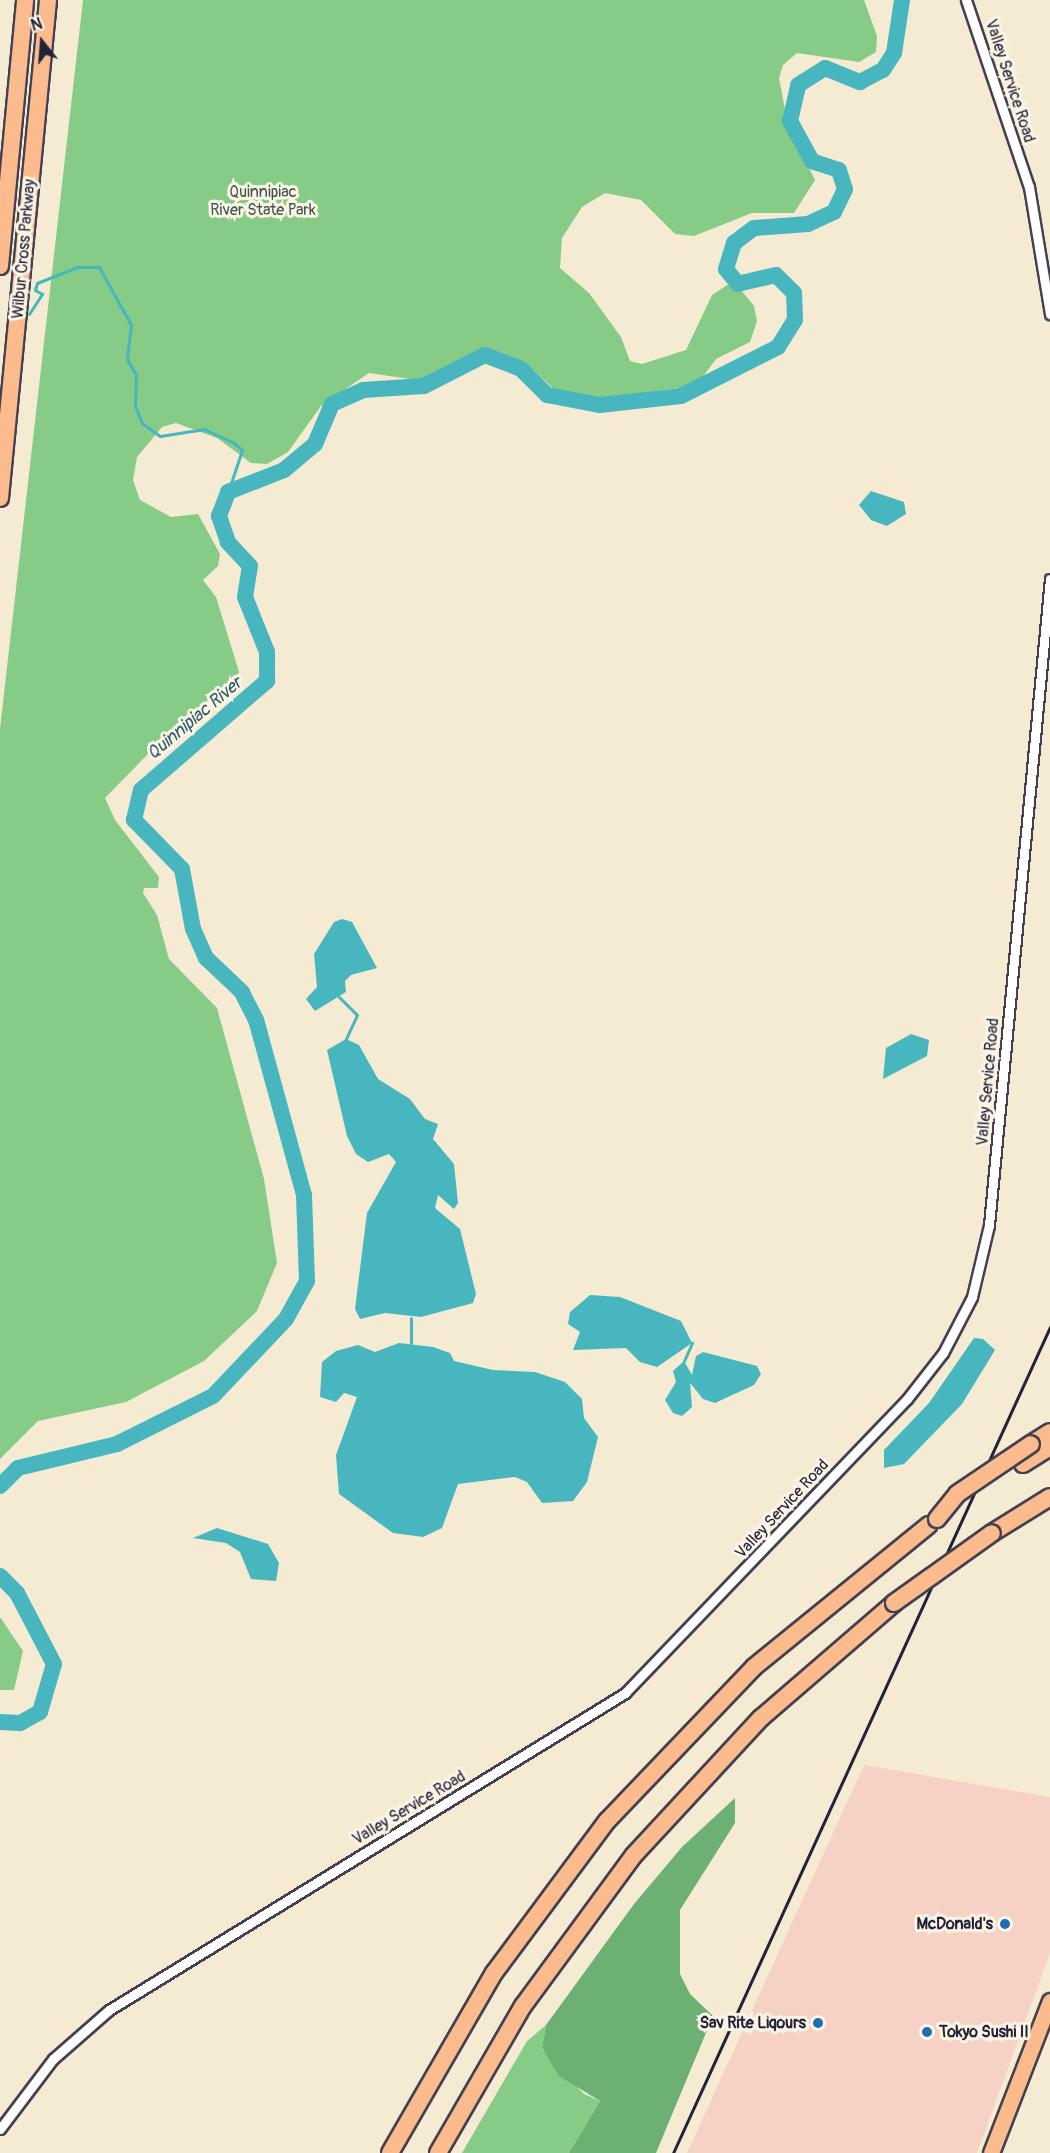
<!DOCTYPE html>
<html>
<head>
<meta charset="utf-8">
<style>
	body { margin:0 }
	#map { position:relative; width:1050px; height:2153px; overflow:hidden; background:#f5ebd3; font-family:Pangolin,sans-serif }
	div>[style] { position:absolute }
	[style*='--x'] { left:calc(var(--x)*1px); top:calc(var(--y)*1px); width:calc(var(--w)*1px); rotate:calc(var(--a)*1deg) }
	.built>* { inset:0; background:#f6d1c5 }
	.green>* { inset:0; background:#86cc86 }
	.forest>* { inset:0; background:#6cb073 }
	.water>* { inset:0; background:#47b6be }
	.stream>* { height:3px; margin:-1.5px; padding:0 1.5px; transform-origin:1.5px; border-radius:1.5px; background:#47b6be }
	.river>* { height:16px; margin:-8px; padding:0 8px; transform-origin:8px; border-radius:8px; background:#47b6be }
	.roads { filter:drop-shadow(2px 0 #424052) drop-shadow(-2px 0 #424052) drop-shadow(0 2px #424052) drop-shadow(0 -2px #424052) }
	.minor>* { height:9px; margin:-4.5px; padding:0 4.5px; transform-origin:4.5px; border-radius:4.5px; background:#fff }
	.primary>* { height:15px; margin:-7.5px; padding:0 7.5px; transform-origin:7.5px; border-radius:7.5px; background:#fbbb8c }
	.motorway>* { height:16px; margin:-8px; padding:0 8px; transform-origin:8px; border-radius:8px; background:#fbbb8c }
	.rail>* { height:3px; margin:-1.5px; padding:0 1.5px; transform-origin:1.5px; border-radius:1.5px; background:#22223b }
	.bridges { filter:drop-shadow(2px 0 #424052) drop-shadow(-2px 0 #424052) drop-shadow(0 2px #424052) drop-shadow(0 -2px #424052) }
	.motorway-bridge>* { height:16px; margin:-8px; padding:0 8px; transform-origin:8px; border-radius:8px; background:#fbbb8c }
	.dots>* { width:16px; height:16px; translate:-50% -50%; box-sizing:border-box; border:3px solid #fcf5e5; border-radius:50% }
	span { translate:-50% -50%; white-space:nowrap; text-align:center; line-height:1.15; -webkit-text-stroke:6px #fcf5e5; paint-order:stroke }
	.street-label { font-size:16px; color:#22223b }
	.park-label { font-size:16px; color:#405552 }
	.poi-label { font-size:16px; color:#22223b; font-weight:700 }
	.right { translate:-100% -50%; text-align:right }
	.left { translate:0 -50%; text-align:left }
	.water-label { font-size:18px; color:#315d6f; font-style:italic }
	.north { position:absolute; left:12px; top:12px; width:60px; height:60px; -webkit-text-stroke:4px #fcf5e5; paint-order:stroke; rotate:343deg; font-size:16px; font-weight:700; line-height:24px; text-align:center; color:#22223b }
	.north::after { content:''; display:block; margin:auto; width:21px; height:27px; background:#22223b; clip-path:polygon(50% 0,100% 100%,50% 72%,0 100%) }
</style>
</head>
<body>
<div id="map">
	<div class="built">
		<i style="clip-path:polygon(864px 1765px,1050px 1797px,1050px 1953px,977px 2153px,687px 2153px)"></i>
	</div>
	<div class="green">
		<i style="clip-path:polygon(83px 0,864px 0,877px 36px,876px 52px,859px 62px,797px 53px,783px 65px,779px 78px,788px 125px,815px 180px,794px 213px,752px 213px,694px 236px,675px 234px,641px 200px,605px 193px,582px 207px,562px 238px,560px 268px,589px 293px,621px 337px,630px 361px,642px 364px,686px 350px,712px 295px,727px 285px,738px 286px,754px 306px,757px 321px,750px 342px,716px 359px,696px 386px,576px 401px,560px 395px,529px 366px,487px 356px,441px 377px,417px 380px,369px 373px,321px 406px,288px 452px,267px 464px,251px 463px,217px 438px,176px 423px,162px 427px,137px 457px,133px 480px,140px 500px,171px 517px,198px 514px,220px 554px,218px 566px,203px 580px,216px 597px,239px 672px,234px 685px,213px 692px,189px 729px,150px 752px,105px 798px,115px 820px,159px 877px,158px 888px,144px 888px,143px 893px,157px 915px,169px 959px,217px 1008px,264px 1179px,277px 1263px,257px 1311px,204px 1361px,126px 1402px,38px 1421px,0 1459px,0 729px)"></i>
		<i style="clip-path:polygon(0 1617px,23px 1651px,14px 1690px,0 1690px)"></i>
		<i style="clip-path:polygon(546px 2025px,542px 2049px,584px 2094px,600px 2101px,569px 2153px,462px 2153px,527px 2041px)"></i>
	</div>
	<div class="forest">
		<i style="clip-path:polygon(735px 1798px,735px 1823px,680px 1910px,680px 1974px,690px 1994px,713px 2016px,656px 2153px,569px 2153px,600px 2101px,559px 2076px,542px 2048px,546px 2025px,634px 1904px,682px 1847px)"></i>
	</div>
	<div class="water">
		<i style="clip-path:polygon(871px 491px,904px 502px,906px 514px,887px 526px,871px 520px,859px 505px)"></i>
		<i style="clip-path:polygon(342px 919px,352px 922px,377px 968px,351px 975px,345px 981px,346px 992px,315px 1011px,306px 999px,317px 987px,314px 954px,334px 922px)"></i>
		<i style="clip-path:polygon(911px 1034px,929px 1040px,927px 1056px,883px 1079px,886px 1048px)"></i>
		<i style="clip-path:polygon(346px 1039px,359px 1045px,378px 1079px,410px 1099px,425px 1119px,438px 1124px,433px 1139px,454px 1164px,458px 1203px,454px 1209px,438px 1195px,435px 1208px,460px 1229px,476px 1294px,473px 1303px,421px 1317px,385px 1313px,360px 1319px,355px 1309px,367px 1213px,396px 1162px,389px 1154px,368px 1162px,356px 1154px,347px 1136px,327px 1050px)"></i>
		<i style="clip-path:polygon(590px 1295px,620px 1297px,681px 1321px,692px 1343px,657px 1367px,640px 1362px,626px 1348px,573px 1350px,580px 1332px,568px 1324px,570px 1312px)"></i>
		<i style="clip-path:polygon(974px 1338px,983px 1339px,995px 1350px,962px 1404px,904px 1464px,884px 1468px,884px 1450px,929px 1403px)"></i>
		<i style="clip-path:polygon(399px 1343px,433px 1347px,450px 1353px,454px 1361px,493px 1370px,535px 1372px,565px 1382px,582px 1399px,584px 1418px,598px 1437px,587px 1482px,573px 1501px,542px 1503px,527px 1482px,515px 1477px,458px 1484px,442px 1528px,423px 1537px,393px 1533px,339px 1494px,336px 1455px,357px 1397px,344px 1393px,336px 1402px,320px 1397px,322px 1362px,336px 1351px,358px 1345px,375px 1352px)"></i>
		<i style="clip-path:polygon(703px 1352px,757px 1366px,761px 1374px,754px 1385px,715px 1403px,703px 1399px,690px 1383px,692px 1407px,682px 1416px,673px 1413px,665px 1400px,676px 1382px,673px 1371px,684px 1361px,692px 1375px,696px 1356px)"></i>
		<i style="clip-path:polygon(217px 1528px,268px 1544px,279px 1563px,276px 1581px,251px 1579px,240px 1552px,226px 1543px,193px 1538px)"></i>
	</div>
	<div class="stream">
		<i style="--x:29;--y:314;--w:24;--a:-57"></i>
		<i style="--x:42;--y:294;--w:8;--a:-150"></i>
		<i style="--x:35;--y:290;--w:7;--a:-74"></i>
		<i style="--x:37;--y:283;--w:43;--a:-21.8"></i>
		<i style="--x:77;--y:267;--w:22;--a:0"></i>
		<i style="--x:99;--y:267;--w:66;--a:61.1"></i>
		<i style="--x:131;--y:325;--w:34;--a:97"></i>
		<i style="--x:127;--y:359;--w:18;--a:61"></i>
		<i style="--x:136;--y:375;--w:31;--a:92"></i>
		<i style="--x:135;--y:406;--w:18;--a:68"></i>
		<i style="--x:142;--y:423;--w:22;--a:36"></i>
		<i style="--x:160;--y:436;--w:45;--a:-9"></i>
		<i style="--x:204;--y:429;--w:33;--a:25"></i>
		<i style="--x:234;--y:443;--w:11;--a:41"></i>
		<i style="--x:242;--y:450;--w:44;--a:108.4"></i>
		<i style="--x:339;--y:997;--w:25;--a:45"></i>
		<i style="--x:357;--y:1015;--w:26;--a:115"></i>
		<i style="--x:411;--y:1343;--w:25;--a:-90"></i>
		<i style="--x:684;--y:1361;--w:20;--a:-66"></i>
	</div>
	<div class="river">
		<i style="--x:0;--y:1486;--w:25;--a:-45"></i>
		<i style="--x:18;--y:1468;--w:102;--a:-13.6"></i>
		<i style="--x:117;--y:1444;--w:107;--a:-26.6"></i>
		<i style="--x:213;--y:1396;--w:106;--a:-46.5"></i>
		<i style="--x:286;--y:1319;--w:43;--a:-61.1"></i>
		<i style="--x:307;--y:1281;--w:86;--a:-92"></i>
		<i style="--x:304;--y:1195;--w:181;--a:-105.3"></i>
		<i style="--x:256;--y:1020;--w:31;--a:-117"></i>
		<i style="--x:242;--y:992;--w:50;--a:-136.6"></i>
		<i style="--x:206;--y:958;--w:32;--a:-114"></i>
		<i style="--x:193;--y:929;--w:61;--a:-100.4"></i>
		<i style="--x:182;--y:869;--w:69;--a:-134.4"></i>
		<i style="--x:134;--y:820;--w:31;--a:-77"></i>
		<i style="--x:141;--y:790;--w:167;--a:-40.9"></i>
		<i style="--x:267;--y:681;--w:29;--a:-90"></i>
		<i style="--x:267;--y:652;--w:59;--a:-111.8"></i>
		<i style="--x:245;--y:597;--w:31;--a:-81"></i>
		<i style="--x:250;--y:566;--w:33;--a:-133"></i>
		<i style="--x:228;--y:542;--w:28;--a:-109"></i>
		<i style="--x:219;--y:516;--w:26;--a:-69"></i>
		<i style="--x:228;--y:492;--w:60;--a:-21.4"></i>
		<i style="--x:284;--y:470;--w:40;--a:-40"></i>
		<i style="--x:315;--y:444;--w:43;--a:-67"></i>
		<i style="--x:332;--y:404;--w:34;--a:-24"></i>
		<i style="--x:363;--y:390;--w:61;--a:-3.8"></i>
		<i style="--x:424;--y:386;--w:68;--a:-26.9"></i>
		<i style="--x:485;--y:355;--w:39;--a:21"></i>
		<i style="--x:521;--y:369;--w:37;--a:45"></i>
		<i style="--x:547;--y:395;--w:54;--a:10.7"></i>
		<i style="--x:600;--y:405;--w:81;--a:-6.3"></i>
		<i style="--x:681;--y:396;--w:109;--a:-26.8"></i>
		<i style="--x:778;--y:347;--w:32;--a:-58"></i>
		<i style="--x:795;--y:320;--w:27;--a:-92"></i>
		<i style="--x:794;--y:293;--w:25;--a:-135"></i>
		<i style="--x:776;--y:275;--w:39;--a:167"></i>
		<i style="--x:738;--y:284;--w:19;--a:-129"></i>
		<i style="--x:726;--y:269;--w:27;--a:-73"></i>
		<i style="--x:734;--y:243;--w:25;--a:-37"></i>
		<i style="--x:754;--y:228;--w:54;--a:-4.2"></i>
		<i style="--x:808;--y:224;--w:29;--a:-25"></i>
		<i style="--x:834;--y:212;--w:25;--a:-64"></i>
		<i style="--x:845;--y:189;--w:20;--a:-108"></i>
		<i style="--x:839;--y:170;--w:28;--a:-162"></i>
		<i style="--x:812;--y:161;--w:46;--a:-118.8"></i>
		<i style="--x:790;--y:121;--w:37;--a:-77"></i>
		<i style="--x:798;--y:85;--w:32;--a:-32"></i>
		<i style="--x:825;--y:68;--w:38;--a:22"></i>
		<i style="--x:860;--y:82;--w:26;--a:-28"></i>
		<i style="--x:883;--y:70;--w:20;--a:-57"></i>
		<i style="--x:894;--y:53;--w:54;--a:-81.4"></i>
		<i style="--x:0;--y:1576;--w:24;--a:45"></i>
		<i style="--x:17;--y:1593;--w:80;--a:62.5"></i>
		<i style="--x:54;--y:1664;--w:50;--a:106.3"></i>
		<i style="--x:40;--y:1712;--w:23;--a:151"></i>
		<i style="--x:20;--y:1723;--w:20;--a:-177"></i>
	</div>
	<div class="roads">
		<div class="minor">
			<i style="--x:966;--y:0;--w:197;--a:71.4"></i>
			<i style="--x:1029;--y:187;--w:129;--a:80.6"></i>
			<i style="--x:0;--y:2129;--w:88;--a:-52.9"></i>
			<i style="--x:53;--y:2059;--w:74;--a:-41.2"></i>
			<i style="--x:109;--y:2010;--w:606;--a:-31.56"></i>
			<i style="--x:625;--y:1693;--w:407;--a:-46.2"></i>
			<i style="--x:907;--y:1399;--w:58;--a:-52"></i>
			<i style="--x:943;--y:1353;--w:63;--a:-62.6"></i>
			<i style="--x:972;--y:1297;--w:74;--a:-76.7"></i>
			<i style="--x:989;--y:1225;--w:649;--a:-84.61"></i>
		</div>
		<div class="primary">
			<i style="--x:991;--y:2153;--w:163;--a:-68.8"></i>
		</div>
		<div class="motorway">
			<i style="--x:0;--y:266;--w:267;--a:-84.6"></i>
			<i style="--x:0;--y:498;--w:500;--a:-84.49"></i>
			<i style="--x:1031;--y:1444;--w:22;--a:-32"></i>
			<i style="--x:1023;--y:1464;--w:32;--a:-32"></i>
			<i style="--x:992;--y:1533;--w:68;--a:-31.8"></i>
			<i style="--x:390;--y:2153;--w:208;--a:-60"></i>
			<i style="--x:494;--y:1973;--w:189;--a:-53.4"></i>
			<i style="--x:607;--y:1821;--w:213;--a:-46.3"></i>
			<i style="--x:754;--y:1667;--w:225;--a:-39.1"></i>
			<i style="--x:438;--y:2153;--w:170;--a:-60"></i>
			<i style="--x:523;--y:2006;--w:187;--a:-53.7"></i>
			<i style="--x:634;--y:1855;--w:187;--a:-47.2"></i>
			<i style="--x:761;--y:1718;--w:176;--a:-40.8"></i>
		</div>
	</div>
	<div class="rail">
		<i style="--x:673;--y:2153;--w:908;--a:-65.47"></i>
	</div>
	<div class="bridges">
		<div class="motorway-bridge">
			<i style="--x:937;--y:1519;--w:32;--a:-51"></i>
			<i style="--x:957;--y:1494;--w:89;--a:-34"></i>
			<i style="--x:894;--y:1603;--w:120;--a:-35.5"></i>
		</div>
	</div>
	<div class="dots">
		<i style="left:1005px;top:1924px;background:#1f6fb2"></i>
		<i style="left:818px;top:2023px;background:#1f6fb2"></i>
		<i style="left:927px;top:2032px;background:#1f6fb2"></i>
	</div>
	<div class="street-label">
		<span style="left:1010px;top:81px;rotate:72deg">Valley Service Road</span>
		<span style="left:24px;top:249px;rotate:-85deg">Wilbur Cross Parkway</span>
		<span style="left:988px;top:1082px;rotate:-85deg">Valley Service Road</span>
		<span style="left:782px;top:1509px;rotate:-47deg">Valley Service Road</span>
		<span style="left:409px;top:1808px;rotate:-31deg">Valley Service Road</span>
	</div>
	<div class="park-label">
		<span style="left:263px;top:201px">Quinnipiac<br>River State Park</span>
	</div>
	<div class="poi-label">
		<span class="right" style="left:993px;top:1924px">McDonald's</span>
		<span class="right" style="left:806px;top:2023px">Sav Rite Liqours</span>
		<span class="left" style="left:939px;top:2032px">Tokyo Sushi II</span>
	</div>
	<div class="water-label">
		<span style="left:195px;top:719px;rotate:-40deg">Quinnipiac River</span>
	</div>
	<div class="north">N</div>
</div>
</body>
</html>
